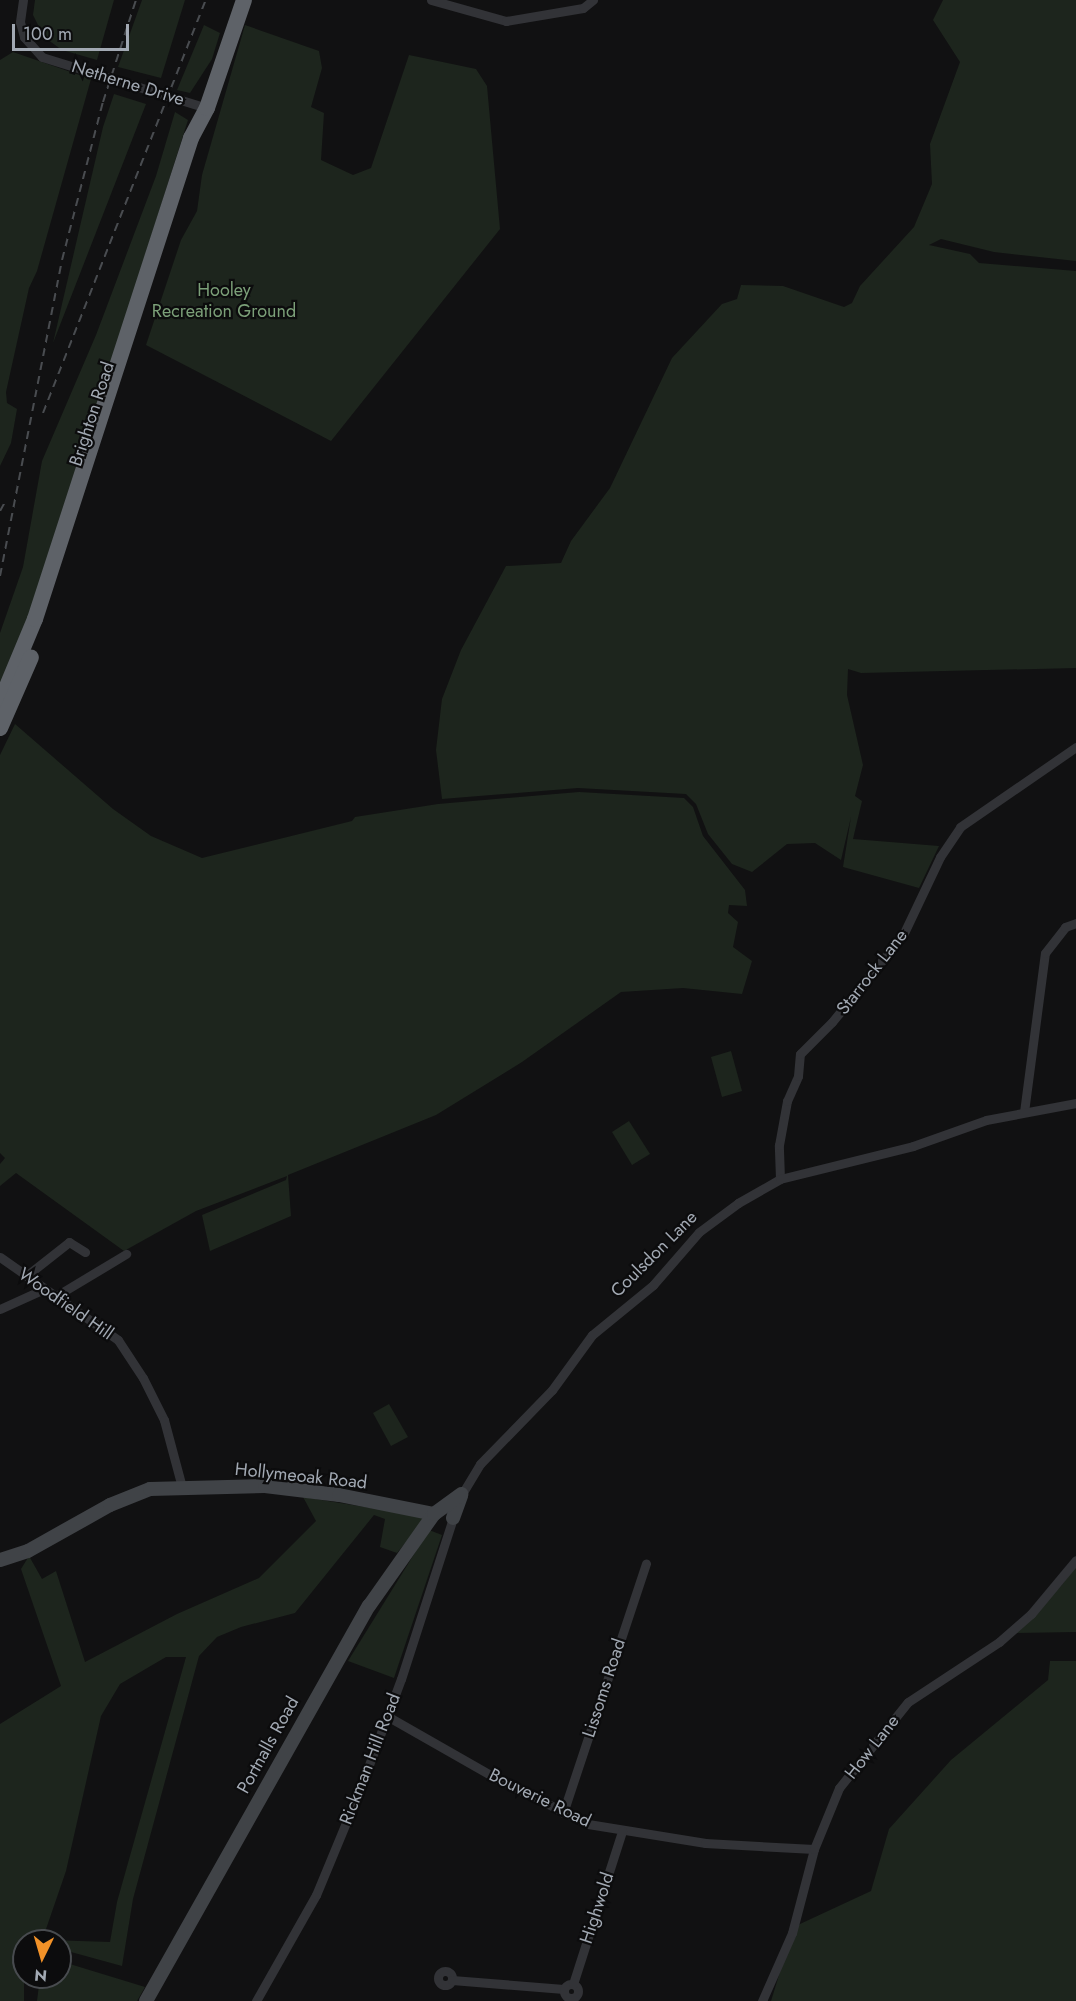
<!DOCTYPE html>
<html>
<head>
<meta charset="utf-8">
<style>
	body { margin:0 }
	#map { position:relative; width:1076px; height:2001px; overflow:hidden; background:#111112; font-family:Jost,sans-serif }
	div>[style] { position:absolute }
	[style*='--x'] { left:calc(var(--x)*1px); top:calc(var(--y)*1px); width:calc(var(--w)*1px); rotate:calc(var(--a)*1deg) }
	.green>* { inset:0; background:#1d251d }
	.street>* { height:9px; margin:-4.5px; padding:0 4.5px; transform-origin:4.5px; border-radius:4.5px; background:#323337 }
	.street>.ring { margin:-4.5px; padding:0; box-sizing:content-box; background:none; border:9px solid #323337; border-radius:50% }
	.secondary>* { height:14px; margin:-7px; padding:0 7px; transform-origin:7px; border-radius:7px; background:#404347 }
	.highway>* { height:16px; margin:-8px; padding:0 8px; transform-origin:8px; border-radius:8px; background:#5e6268 }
	.rail>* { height:2px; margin-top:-1px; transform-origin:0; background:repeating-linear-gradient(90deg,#494c50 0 8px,transparent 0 14px) }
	span { translate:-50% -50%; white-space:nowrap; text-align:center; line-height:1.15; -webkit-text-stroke:4.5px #0c0c0d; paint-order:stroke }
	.street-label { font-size:18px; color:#a2a9b3 }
	.park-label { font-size:18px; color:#7b9f78 }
	.north { position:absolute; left:12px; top:1929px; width:60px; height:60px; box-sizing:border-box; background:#0c0c0d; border:2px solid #484b4f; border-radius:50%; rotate:185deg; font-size:16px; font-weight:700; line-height:24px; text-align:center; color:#a2a9b3 }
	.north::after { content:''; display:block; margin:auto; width:21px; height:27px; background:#f39228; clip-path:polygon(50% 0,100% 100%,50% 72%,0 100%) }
	.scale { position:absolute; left:12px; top:24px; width:117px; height:27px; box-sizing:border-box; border:3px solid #a2a9b3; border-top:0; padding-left:8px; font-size:18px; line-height:21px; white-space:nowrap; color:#a2a9b3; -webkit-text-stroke:4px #0c0c0d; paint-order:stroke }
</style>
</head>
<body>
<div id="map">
	<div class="green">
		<i style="clip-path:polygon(35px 0,114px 0,97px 60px,62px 50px,44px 37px,33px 15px)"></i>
		<i style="clip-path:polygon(142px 0,185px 0,161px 78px,118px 67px)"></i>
		<i style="clip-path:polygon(943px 0,1076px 0,1076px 261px,994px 252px,941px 239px,929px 245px,970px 254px,979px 263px,1076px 271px,1076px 668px,861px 673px,848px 669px,847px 695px,863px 765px,855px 796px,862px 801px,853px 839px,939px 846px,919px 888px,843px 867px,851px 817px,841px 860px,815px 843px,787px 844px,752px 872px,732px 864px,708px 834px,696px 804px,686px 794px,578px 788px,442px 799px,436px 750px,442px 699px,461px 650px,506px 566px,561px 563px,571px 541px,610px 488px,672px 358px,722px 304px,737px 299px,741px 285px,783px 286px,844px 307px,852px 303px,860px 286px,914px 227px,932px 184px,930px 144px,960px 62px,933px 20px)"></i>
		<i style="clip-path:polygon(204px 25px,220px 33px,212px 59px,190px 93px,177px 90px)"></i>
		<i style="clip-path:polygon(245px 25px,319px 51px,322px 68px,311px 107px,324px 113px,321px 160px,353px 175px,371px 168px,409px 55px,476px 69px,487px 86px,500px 229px,331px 441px,146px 345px,181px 240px,197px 211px,202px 175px)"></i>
		<i style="clip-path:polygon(13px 52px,91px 79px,37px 271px,29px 288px,6px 392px,7px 403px,17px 409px,11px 443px,0 466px,0 60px)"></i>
		<i style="clip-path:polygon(114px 94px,146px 104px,53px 343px,103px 127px)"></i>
		<i style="clip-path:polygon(175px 112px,188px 120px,31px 616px,0 689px,0 633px,23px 567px,42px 461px,96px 335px,156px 176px)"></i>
		<i style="clip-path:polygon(15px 724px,113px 809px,151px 836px,202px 858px,352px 821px,355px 817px,438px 804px,579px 792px,684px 798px,693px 807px,703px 836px,745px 890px,747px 906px,729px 905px,728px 913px,738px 922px,733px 947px,752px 961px,742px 994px,683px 988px,621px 992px,522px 1062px,436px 1115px,288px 1175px,291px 1216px,210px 1251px,202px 1215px,286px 1180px,287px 1176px,196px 1211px,124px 1251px,16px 1173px,0 1186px,0 1164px,5px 1158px,0 1153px,0 755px)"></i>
		<i style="clip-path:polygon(731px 1051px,742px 1091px,722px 1097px,711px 1057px)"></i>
		<i style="clip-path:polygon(629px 1121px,650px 1154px,632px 1165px,612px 1132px)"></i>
		<i style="clip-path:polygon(389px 1404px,408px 1437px,391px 1446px,373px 1413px)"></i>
		<i style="clip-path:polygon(303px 1497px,427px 1517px,397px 1553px,380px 1547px,385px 1519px,374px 1515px,295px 1613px,241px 1627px,217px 1637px,199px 1656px,133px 1899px,122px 1966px,60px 1949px,60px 1941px,48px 1941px,49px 1940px,110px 1942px,117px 1902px,186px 1657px,166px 1657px,120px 1684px,101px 1716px,66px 1871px,45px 1932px,40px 1941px,24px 1941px,24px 2001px,0 2001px,0 1724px,61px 1686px,21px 1569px,29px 1556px,42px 1579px,56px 1571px,85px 1662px,177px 1614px,259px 1578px,316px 1521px)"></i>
		<i style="clip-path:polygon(429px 1530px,442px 1535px,394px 1678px,348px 1661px)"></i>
		<i style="clip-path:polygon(1076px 1566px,1076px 1632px,1009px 1633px,1061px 1586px)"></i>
		<i style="clip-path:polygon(1050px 1661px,1076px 1661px,1076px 2001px,771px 2001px,792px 1933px,800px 1924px,871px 1891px,889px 1829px,951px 1760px,1048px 1680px)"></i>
		<i style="clip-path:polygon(60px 1961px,145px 1987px,137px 2001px,37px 2001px,40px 1977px,60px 1977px)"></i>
	</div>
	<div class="street">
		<i style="--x:23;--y:0;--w:22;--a:98"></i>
		<i style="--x:20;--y:22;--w:16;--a:75"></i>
		<i style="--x:24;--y:37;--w:27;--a:48"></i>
		<i style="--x:42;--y:57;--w:173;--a:17.2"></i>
		<i style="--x:431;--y:0;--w:78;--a:15.6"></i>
		<i style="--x:506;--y:21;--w:78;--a:-9.6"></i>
		<i style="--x:583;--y:8;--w:13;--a:-39"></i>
		<i style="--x:1024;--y:1112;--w:160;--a:-82.5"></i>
		<i style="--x:1045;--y:953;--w:33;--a:-52"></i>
		<i style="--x:1065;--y:927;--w:12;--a:-20"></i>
		<i style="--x:780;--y:1179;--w:34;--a:-92"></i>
		<i style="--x:779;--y:1145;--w:45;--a:-79.7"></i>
		<i style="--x:787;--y:1101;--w:27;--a:-66"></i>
		<i style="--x:798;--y:1076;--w:22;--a:-85"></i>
		<i style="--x:800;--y:1054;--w:45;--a:-45"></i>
		<i style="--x:832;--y:1022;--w:112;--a:-50.8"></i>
		<i style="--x:903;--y:935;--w:86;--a:-64.6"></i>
		<i style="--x:940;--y:857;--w:36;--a:-56"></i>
		<i style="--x:960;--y:827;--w:141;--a:-34.6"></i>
		<i style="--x:0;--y:1257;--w:144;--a:35.1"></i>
		<i style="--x:118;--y:1340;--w:45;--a:56.7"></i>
		<i style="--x:143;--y:1378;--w:47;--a:63.4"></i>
		<i style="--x:164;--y:1420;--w:69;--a:75"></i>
		<i style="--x:26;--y:1276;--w:55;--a:-38.3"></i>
		<i style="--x:69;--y:1242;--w:19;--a:32"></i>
		<i style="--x:56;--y:1296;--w:82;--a:-31"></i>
		<i style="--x:0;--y:1309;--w:48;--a:-24.4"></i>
		<i style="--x:462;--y:1494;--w:35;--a:-59"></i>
		<i style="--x:480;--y:1464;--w:103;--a:-45.8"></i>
		<i style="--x:552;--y:1390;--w:68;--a:-54"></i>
		<i style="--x:592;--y:1335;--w:79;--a:-39.3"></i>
		<i style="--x:653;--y:1285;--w:70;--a:-49"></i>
		<i style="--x:699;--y:1232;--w:49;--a:-36.6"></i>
		<i style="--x:738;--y:1203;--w:48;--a:-29.7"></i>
		<i style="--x:780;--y:1179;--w:137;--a:-13.9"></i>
		<i style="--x:913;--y:1146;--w:77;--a:-19.6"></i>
		<i style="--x:986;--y:1120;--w:92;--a:-10.7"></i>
		<i style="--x:387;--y:1716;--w:123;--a:29.7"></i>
		<i style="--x:494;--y:1777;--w:105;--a:26.6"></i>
		<i style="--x:588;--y:1824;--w:119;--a:9.2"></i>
		<i style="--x:705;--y:1843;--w:109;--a:3.2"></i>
		<i style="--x:563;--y:1813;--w:263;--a:-71.6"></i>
		<i class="ring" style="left:438px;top:1971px;width:5px;height:5px"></i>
		<i style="--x:452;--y:1980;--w:112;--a:4.6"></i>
		<i class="ring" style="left:564px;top:1984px;width:5px;height:5px"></i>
		<i style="--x:573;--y:1984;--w:161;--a:-72.2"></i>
		<i style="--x:256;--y:2001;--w:122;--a:-60.5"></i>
		<i style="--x:316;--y:1895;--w:115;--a:-67.5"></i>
		<i style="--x:360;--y:1789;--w:117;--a:-69.6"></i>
		<i style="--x:401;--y:1679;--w:169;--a:-72.1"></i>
		<i style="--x:762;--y:2001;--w:74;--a:-66.2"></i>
		<i style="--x:792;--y:1933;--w:87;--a:-75.3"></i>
		<i style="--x:814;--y:1849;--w:66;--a:-67.7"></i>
		<i style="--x:839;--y:1788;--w:110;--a:-51.3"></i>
		<i style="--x:908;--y:1702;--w:109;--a:-33.4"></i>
		<i style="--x:999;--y:1642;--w:43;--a:-41.2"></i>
		<i style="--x:1031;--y:1614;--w:70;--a:-50.2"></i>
	</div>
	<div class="secondary">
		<i style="--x:453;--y:1518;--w:23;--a:-70"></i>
		<i style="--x:0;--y:1560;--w:29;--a:-18"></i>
		<i style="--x:28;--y:1551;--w:94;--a:-29.3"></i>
		<i style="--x:110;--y:1505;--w:43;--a:-21.8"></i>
		<i style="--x:150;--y:1489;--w:115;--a:-1.5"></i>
		<i style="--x:265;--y:1486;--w:75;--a:6.9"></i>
		<i style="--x:339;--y:1495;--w:97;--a:11.3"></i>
		<i style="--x:146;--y:2001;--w:454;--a:-60.6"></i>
		<i style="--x:369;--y:1606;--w:113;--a:-54.8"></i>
		<i style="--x:434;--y:1514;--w:34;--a:-36"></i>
	</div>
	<div class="highway">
		<i style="--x:0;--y:703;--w:91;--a:-67.4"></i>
		<i style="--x:35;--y:619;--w:506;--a:-72.03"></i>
		<i style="--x:191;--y:138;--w:34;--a:-62"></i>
		<i style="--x:207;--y:108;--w:114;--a:-71.1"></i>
		<i style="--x:0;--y:728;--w:77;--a:-66.4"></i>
	</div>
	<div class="rail">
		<i style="--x:43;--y:413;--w:444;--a:-68.5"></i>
		<i style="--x:0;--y:511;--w:13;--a:-61"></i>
		<i style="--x:0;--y:576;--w:322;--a:-78.9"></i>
		<i style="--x:62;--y:260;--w:163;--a:-75.5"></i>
		<i style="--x:103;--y:102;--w:107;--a:-72.1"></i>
	</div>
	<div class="street-label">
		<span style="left:128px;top:83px;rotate:17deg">Netherne Drive</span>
		<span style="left:92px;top:414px;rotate:-72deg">Brighton Road</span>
		<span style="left:872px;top:972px;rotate:-52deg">Starrock Lane</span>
		<span style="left:654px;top:1254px;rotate:-45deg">Coulsdon Lane</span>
		<span style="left:66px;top:1304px;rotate:35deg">Woodfield Hill</span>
		<span style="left:301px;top:1476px;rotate:6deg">Hollymeoak Road</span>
		<span style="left:604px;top:1688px;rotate:-72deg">Lissoms Road</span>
		<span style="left:268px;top:1745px;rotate:-61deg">Portnalls Road</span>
		<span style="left:872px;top:1747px;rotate:-52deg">How Lane</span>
		<span style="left:370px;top:1759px;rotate:-69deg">Rickman Hill Road</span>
		<span style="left:540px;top:1798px;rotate:26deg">Bouverie Road</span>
		<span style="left:597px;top:1908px;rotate:-72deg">Highwold</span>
	</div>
	<div class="park-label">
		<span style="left:224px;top:301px">Hooley<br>Recreation Ground</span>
	</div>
	<div class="north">N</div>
	<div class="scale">100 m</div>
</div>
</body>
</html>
